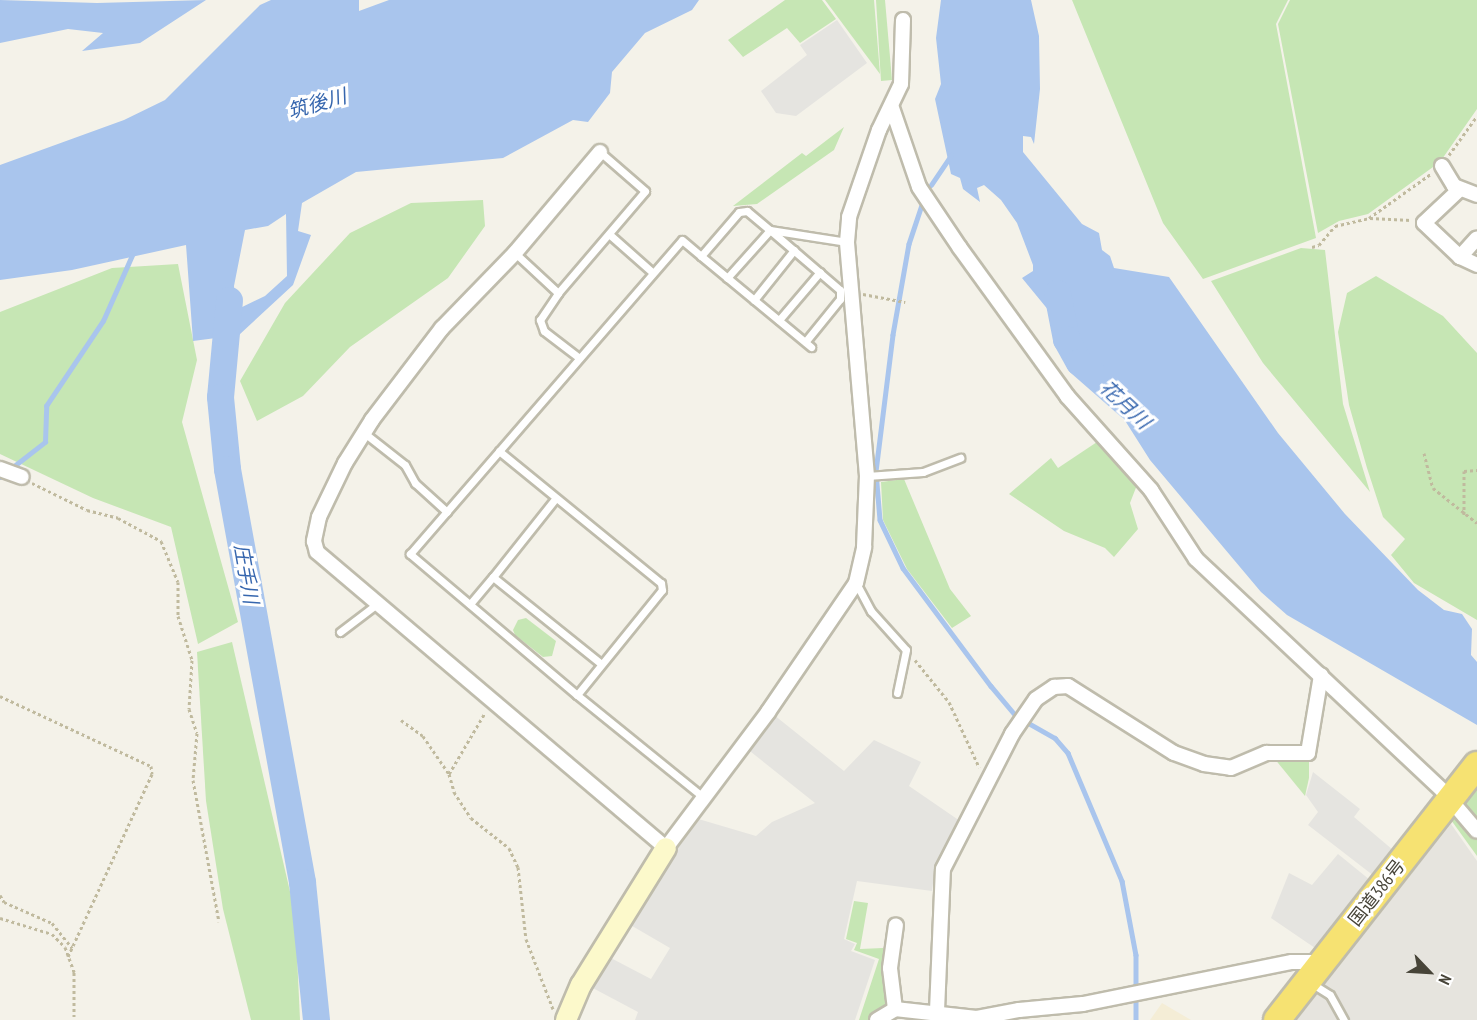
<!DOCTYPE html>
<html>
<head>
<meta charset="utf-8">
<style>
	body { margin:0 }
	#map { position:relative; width:1477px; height:1020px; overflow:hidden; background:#f4f2e9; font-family:"PT Sans Narrow","Noto Sans JP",sans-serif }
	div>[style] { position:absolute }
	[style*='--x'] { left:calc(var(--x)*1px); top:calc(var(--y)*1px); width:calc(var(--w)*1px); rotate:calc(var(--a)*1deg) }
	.commercial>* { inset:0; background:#f4edd6 }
	.industrial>* { inset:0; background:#e6e4de }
	.green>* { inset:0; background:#c6e6b4 }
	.parking>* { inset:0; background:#e5e4e0 }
	.water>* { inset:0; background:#a9c5ed }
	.stream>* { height:4.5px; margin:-2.25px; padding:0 2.25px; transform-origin:2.25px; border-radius:2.25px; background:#a9c5ed }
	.river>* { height:27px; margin:-13.5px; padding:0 13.5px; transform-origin:13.5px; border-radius:13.5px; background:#a9c5ed }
	.path>* { height:3px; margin-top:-1.5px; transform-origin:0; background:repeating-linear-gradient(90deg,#c0ba9e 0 3px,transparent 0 6px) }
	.roads { filter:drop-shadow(2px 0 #bfbcac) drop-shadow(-2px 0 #bfbcac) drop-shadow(0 2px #bfbcac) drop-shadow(0 -2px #bfbcac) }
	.lane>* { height:7px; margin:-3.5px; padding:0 3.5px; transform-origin:3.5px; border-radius:3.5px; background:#fff }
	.street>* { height:14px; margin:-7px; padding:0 7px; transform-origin:7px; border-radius:7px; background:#fff }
	.secondary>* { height:20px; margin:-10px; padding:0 10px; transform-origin:10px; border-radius:10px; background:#fcf9cb }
	.highway>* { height:26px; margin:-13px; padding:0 13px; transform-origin:13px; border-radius:13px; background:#f6e272 }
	span { translate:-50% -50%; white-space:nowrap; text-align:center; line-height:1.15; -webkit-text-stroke:6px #fff; paint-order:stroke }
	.street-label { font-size:18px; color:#474438 }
	.water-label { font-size:20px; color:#3666ae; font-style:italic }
	.north { position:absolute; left:1399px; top:942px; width:60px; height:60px; -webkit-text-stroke:4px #fff; paint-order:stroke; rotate:115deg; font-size:16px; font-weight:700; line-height:24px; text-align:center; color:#474438 }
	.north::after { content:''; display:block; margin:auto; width:21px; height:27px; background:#474438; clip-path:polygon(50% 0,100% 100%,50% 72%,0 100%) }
</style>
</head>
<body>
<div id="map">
	<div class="commercial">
		<i style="clip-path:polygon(1162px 1003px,1191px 1020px,1150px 1020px)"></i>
	</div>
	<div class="industrial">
		<i style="clip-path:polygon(1451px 824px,1477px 861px,1477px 1020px,1294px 1020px)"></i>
	</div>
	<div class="green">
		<i style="clip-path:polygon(785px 0,822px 0,836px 19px,800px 43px,787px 28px,743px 57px,728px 40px)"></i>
		<i style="clip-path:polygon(825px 0,874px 0,880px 74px)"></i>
		<i style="clip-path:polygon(876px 0,885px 0,892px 80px,881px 81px)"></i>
		<i style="clip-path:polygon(1072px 0,1288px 0,1276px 24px,1316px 238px,1203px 279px,1163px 223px)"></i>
		<i style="clip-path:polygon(1290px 0,1477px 0,1477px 109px,1440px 162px,1368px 214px,1339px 221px,1318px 233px,1278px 24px)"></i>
		<i style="clip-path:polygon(844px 127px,834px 150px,757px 204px,733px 206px,802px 153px,806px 156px)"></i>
		<i style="clip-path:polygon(483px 200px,485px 226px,448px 278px,350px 347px,303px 396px,257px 421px,240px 381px,285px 303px,350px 233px,411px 203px)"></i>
		<i style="clip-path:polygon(1301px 248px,1325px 250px,1343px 404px,1370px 492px,1263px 363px,1211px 281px)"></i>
		<i style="clip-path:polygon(178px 264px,197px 360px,182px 422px,238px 622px,198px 644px,171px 527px,93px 498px,0 454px,0 312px,112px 268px)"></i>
		<i style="clip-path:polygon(1376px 276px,1443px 316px,1477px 353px,1477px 620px,1414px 583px,1391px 555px,1405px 539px,1383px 517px,1367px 468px,1349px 405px,1338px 332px,1347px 293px)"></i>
		<i style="clip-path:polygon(1097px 442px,1137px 485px,1130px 503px,1138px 529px,1114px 557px,1105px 548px,1064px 531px,1009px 494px,1051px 458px,1058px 468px)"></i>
		<i style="clip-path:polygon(904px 479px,950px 589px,971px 616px,952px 628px,907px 569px,883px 520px,881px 482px)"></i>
		<i style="clip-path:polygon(526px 618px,556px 641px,552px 656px,543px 657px,515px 635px,513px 630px,518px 620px)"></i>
		<i style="clip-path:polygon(232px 642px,295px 913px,300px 1020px,251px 1020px,223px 909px,206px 801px,197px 652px)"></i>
		<i style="clip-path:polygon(1309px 757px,1309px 778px,1305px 796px,1274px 758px)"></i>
		<i style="clip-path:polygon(1477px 789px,1477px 856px,1451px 820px)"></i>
		<i style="clip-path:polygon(854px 901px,868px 903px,860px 949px,883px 948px,888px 1009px,868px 1020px,859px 1020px,879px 959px,854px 950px,857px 943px,846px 939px)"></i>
	</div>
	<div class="parking">
		<i style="clip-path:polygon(837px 20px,867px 63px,796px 116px,776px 113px,761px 91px,807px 55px,800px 45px)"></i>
		<i style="clip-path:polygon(774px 715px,844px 771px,874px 740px,921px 762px,909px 786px,960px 821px,935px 868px,932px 891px,857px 881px,844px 939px,855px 944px,851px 951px,875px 960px,855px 1020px,635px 1020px,638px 1012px,589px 986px,607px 956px,651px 979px,670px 948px,627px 923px,695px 818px,756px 836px,772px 822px,815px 803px,746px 748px)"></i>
		<i style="clip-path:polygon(1313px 772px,1360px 809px,1354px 817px,1393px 850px,1374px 876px,1308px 825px,1318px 812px,1306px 795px)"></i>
		<i style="clip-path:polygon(1338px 854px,1370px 880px,1315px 948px,1271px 918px,1289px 873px,1312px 885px)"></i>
	</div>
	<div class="water">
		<i style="clip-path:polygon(0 0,97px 3px,206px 0,140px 43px,82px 51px,103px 33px,68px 29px,0 43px)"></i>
		<i style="clip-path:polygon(evenodd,271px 0,359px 0,359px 11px,389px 0,699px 0,692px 10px,645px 33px,612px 72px,610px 93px,588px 122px,573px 120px,503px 158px,356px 172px,302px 203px,298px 231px,311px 235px,293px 285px,239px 335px,193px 341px,186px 245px,72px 270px,0 280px,0 165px,124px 120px,165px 100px,260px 5px,271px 0,286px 214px,287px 276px,265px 296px,236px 310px,234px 286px,245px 230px,268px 226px,286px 214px)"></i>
		<i style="clip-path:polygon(941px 0,1031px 0,1039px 36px,1040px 89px,1034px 144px,1031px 137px,1023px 136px,1023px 152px,1082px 224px,1099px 233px,1102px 250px,1110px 256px,1114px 268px,1169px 277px,1278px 433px,1345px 514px,1418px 590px,1444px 610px,1462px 614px,1472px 629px,1471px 655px,1477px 662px,1477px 725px,1287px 615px,1261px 592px,1150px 460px,1077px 345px,1022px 278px,1033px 271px,1033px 265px,1017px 223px,1001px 200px,984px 185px,977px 188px,980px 202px,963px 189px,960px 178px,951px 174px,935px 99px,941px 84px,936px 38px)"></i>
	</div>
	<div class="stream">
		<i style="--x:931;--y:185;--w:36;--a:-56"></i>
		<i style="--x:923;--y:202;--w:44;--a:108.4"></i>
		<i style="--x:909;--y:244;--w:92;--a:100"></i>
		<i style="--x:893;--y:335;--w:138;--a:97.1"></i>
		<i style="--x:876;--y:472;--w:48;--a:85.2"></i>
		<i style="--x:880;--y:520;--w:53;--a:64.4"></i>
		<i style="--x:903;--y:568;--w:147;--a:53.3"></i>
		<i style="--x:991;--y:686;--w:39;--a:50"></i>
		<i style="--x:1016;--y:716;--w:45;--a:29.4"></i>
		<i style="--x:1055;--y:738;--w:20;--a:49"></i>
		<i style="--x:1068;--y:753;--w:139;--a:67.1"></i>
		<i style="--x:1122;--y:881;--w:75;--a:79.3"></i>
		<i style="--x:1136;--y:955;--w:65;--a:90"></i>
		<i style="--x:0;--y:477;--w:57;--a:-37.9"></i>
		<i style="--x:45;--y:442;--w:36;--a:-88"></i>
		<i style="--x:46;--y:406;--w:102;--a:-56.2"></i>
		<i style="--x:103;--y:321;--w:74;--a:-66.2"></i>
	</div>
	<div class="river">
		<i style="--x:1057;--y:293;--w:47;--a:78.9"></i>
		<i style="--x:1066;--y:339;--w:26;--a:61"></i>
		<i style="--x:1079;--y:362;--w:65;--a:41.3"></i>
		<i style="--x:229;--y:300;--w:97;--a:95.3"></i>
		<i style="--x:220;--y:397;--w:72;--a:84.4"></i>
		<i style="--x:227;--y:469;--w:420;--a:79.7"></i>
		<i style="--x:302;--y:882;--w:139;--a:84.2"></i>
	</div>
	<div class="path">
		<i style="--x:1449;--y:155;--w:48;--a:-54.3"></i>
		<i style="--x:1370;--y:218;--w:41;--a:2.8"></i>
		<i style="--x:1312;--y:247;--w:7;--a:-16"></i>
		<i style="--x:1319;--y:245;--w:25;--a:-50"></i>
		<i style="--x:1335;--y:226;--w:35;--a:-13"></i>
		<i style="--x:1369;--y:218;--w:77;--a:-35.5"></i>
		<i style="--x:863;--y:294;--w:43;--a:10.8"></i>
		<i style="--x:1424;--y:453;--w:36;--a:76"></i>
		<i style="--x:1433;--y:488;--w:56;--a:38.5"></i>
		<i style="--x:32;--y:483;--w:61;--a:26.1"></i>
		<i style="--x:87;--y:510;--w:32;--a:14"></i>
		<i style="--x:118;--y:518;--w:49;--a:28.1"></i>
		<i style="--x:161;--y:541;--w:44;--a:67.5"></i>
		<i style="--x:178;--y:582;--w:34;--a:90"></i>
		<i style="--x:178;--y:616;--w:46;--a:72.3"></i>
		<i style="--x:192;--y:660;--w:49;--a:93.5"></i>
		<i style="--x:189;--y:709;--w:25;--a:72"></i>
		<i style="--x:197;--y:733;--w:47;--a:94.9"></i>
		<i style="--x:193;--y:780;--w:144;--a:79.6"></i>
		<i style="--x:1464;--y:515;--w:44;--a:-90"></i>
		<i style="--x:1464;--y:471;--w:13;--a:-4"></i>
		<i style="--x:915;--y:660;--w:54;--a:51"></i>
		<i style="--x:949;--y:702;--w:72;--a:65.2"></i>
		<i style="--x:0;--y:696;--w:166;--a:24.9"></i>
		<i style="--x:151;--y:766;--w:8;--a:83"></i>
		<i style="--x:152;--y:774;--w:201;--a:114.7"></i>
		<i style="--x:401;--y:720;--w:27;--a:36"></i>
		<i style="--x:423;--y:736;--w:46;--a:55.6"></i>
		<i style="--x:449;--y:774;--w:19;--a:74"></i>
		<i style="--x:454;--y:792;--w:31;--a:57"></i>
		<i style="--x:471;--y:818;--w:48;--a:38.3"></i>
		<i style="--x:509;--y:848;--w:21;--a:65"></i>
		<i style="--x:518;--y:867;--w:72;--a:83.7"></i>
		<i style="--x:526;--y:939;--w:75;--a:68.9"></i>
		<i style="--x:449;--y:774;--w:71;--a:-59.5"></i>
		<i style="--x:0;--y:895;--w:8;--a:60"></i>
		<i style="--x:4;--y:902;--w:52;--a:23.6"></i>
		<i style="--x:52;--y:923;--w:32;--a:51"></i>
		<i style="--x:0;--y:918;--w:54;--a:17.1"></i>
		<i style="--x:52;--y:934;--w:18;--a:45"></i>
		<i style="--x:65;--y:947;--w:27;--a:70"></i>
		<i style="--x:74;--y:972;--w:48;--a:90"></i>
	</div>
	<div class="roads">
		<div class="lane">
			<i style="--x:609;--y:234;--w:56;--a:41.4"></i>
			<i style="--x:515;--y:253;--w:59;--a:42.9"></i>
			<i style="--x:701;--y:256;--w:143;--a:39.6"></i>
			<i style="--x:727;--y:278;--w:64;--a:-48.1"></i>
			<i style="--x:770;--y:230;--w:92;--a:40.6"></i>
			<i style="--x:840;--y:290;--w:9;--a:90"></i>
			<i style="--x:840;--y:299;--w:55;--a:129.1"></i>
			<i style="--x:754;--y:300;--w:64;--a:-51.3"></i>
			<i style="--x:779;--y:320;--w:63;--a:-49.5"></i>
			<i style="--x:578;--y:357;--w:43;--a:-142.6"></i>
			<i style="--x:544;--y:331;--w:12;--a:-110"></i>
			<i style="--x:540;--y:320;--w:32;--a:-56"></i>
			<i style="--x:558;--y:293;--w:134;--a:-49.5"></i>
			<i style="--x:645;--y:191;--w:60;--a:-139.1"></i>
			<i style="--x:363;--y:432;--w:53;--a:38.2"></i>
			<i style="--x:405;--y:465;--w:21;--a:61"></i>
			<i style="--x:415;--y:483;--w:43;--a:42.2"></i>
			<i style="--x:499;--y:451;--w:209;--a:39.2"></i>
			<i style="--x:661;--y:583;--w:7;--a:82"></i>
			<i style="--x:662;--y:590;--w:135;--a:129"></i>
			<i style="--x:577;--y:695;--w:162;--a:39"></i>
			<i style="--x:867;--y:476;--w:56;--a:-4.1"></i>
			<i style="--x:923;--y:472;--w:40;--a:-21"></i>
			<i style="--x:555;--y:499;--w:100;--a:128.5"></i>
			<i style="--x:493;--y:577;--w:137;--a:38.8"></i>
			<i style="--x:856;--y:583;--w:32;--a:62"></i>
			<i style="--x:871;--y:611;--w:52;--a:48.1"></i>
			<i style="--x:906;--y:650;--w:44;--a:101.8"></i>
			<i style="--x:470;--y:604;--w:35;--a:-50"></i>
			<i style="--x:340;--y:632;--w:48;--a:-37.3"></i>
			<i style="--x:577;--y:695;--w:219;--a:-139.8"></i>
			<i style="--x:410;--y:554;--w:415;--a:-49.1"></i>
			<i style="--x:682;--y:240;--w:25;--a:40"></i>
			<i style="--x:701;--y:256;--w:58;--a:-49.2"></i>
			<i style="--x:739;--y:212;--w:8;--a:-7"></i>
			<i style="--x:747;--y:211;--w:30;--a:40"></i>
			<i style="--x:770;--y:230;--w:78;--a:8.9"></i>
			<i style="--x:1311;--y:983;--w:22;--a:32"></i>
			<i style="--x:1330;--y:995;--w:29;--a:61"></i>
		</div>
		<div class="street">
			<i style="--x:892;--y:108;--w:83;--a:71.1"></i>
			<i style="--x:919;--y:187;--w:73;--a:56.1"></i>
			<i style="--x:960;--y:248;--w:183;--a:54.1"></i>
			<i style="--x:1067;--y:396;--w:126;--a:48.2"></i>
			<i style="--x:1151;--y:490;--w:82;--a:56.9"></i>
			<i style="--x:1196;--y:559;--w:339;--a:43.2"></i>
			<i style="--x:1443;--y:791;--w:52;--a:49.6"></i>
			<i style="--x:600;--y:152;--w:132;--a:130.1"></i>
			<i style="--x:515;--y:253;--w:105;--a:134.2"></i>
			<i style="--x:442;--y:328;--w:116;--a:127.3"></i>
			<i style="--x:372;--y:420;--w:51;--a:122.1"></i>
			<i style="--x:345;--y:463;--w:60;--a:115.7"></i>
			<i style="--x:319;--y:517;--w:25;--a:102"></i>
			<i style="--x:314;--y:541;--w:11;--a:75"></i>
			<i style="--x:317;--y:552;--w:458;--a:40.3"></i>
			<i style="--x:666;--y:848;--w:170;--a:-53.1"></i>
			<i style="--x:768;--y:712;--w:156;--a:-55.7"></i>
			<i style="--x:856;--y:583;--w:37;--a:-77"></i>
			<i style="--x:864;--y:547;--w:71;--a:-87.6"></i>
			<i style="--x:867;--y:476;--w:235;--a:-94.9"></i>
			<i style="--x:847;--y:242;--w:25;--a:-85"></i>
			<i style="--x:849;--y:217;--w:92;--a:-71"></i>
			<i style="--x:879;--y:130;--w:51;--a:-64.4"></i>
			<i style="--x:901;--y:84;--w:64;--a:-88.2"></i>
			<i style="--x:1442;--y:166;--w:23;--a:59"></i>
			<i style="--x:1454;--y:186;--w:25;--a:21"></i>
			<i style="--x:1459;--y:190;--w:48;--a:136.7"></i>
			<i style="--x:1424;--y:223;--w:50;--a:43.4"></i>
			<i style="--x:1460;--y:257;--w:19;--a:25"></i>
			<i style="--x:1460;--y:257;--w:25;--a:-48"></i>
			<i style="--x:0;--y:469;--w:23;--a:20"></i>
			<i style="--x:895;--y:1009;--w:41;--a:-97"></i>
			<i style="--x:890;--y:968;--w:43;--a:-82.1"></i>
			<i style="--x:937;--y:1011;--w:142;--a:-87.6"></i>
			<i style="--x:943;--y:869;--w:152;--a:-62.9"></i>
			<i style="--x:1012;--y:734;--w:42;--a:-55.6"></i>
			<i style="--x:1036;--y:699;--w:22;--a:-34"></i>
			<i style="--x:1054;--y:687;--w:14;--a:-4"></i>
			<i style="--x:1068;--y:686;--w:125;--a:32.3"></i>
			<i style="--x:1174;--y:753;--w:32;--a:20"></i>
			<i style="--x:1204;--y:764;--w:27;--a:8"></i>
			<i style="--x:1231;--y:768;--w:39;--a:-23"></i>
			<i style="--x:1267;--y:753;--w:41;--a:0"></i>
			<i style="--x:1308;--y:753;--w:79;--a:-80.5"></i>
			<i style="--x:877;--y:1020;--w:21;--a:-31"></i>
			<i style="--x:895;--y:1009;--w:82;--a:6.3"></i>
			<i style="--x:977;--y:1018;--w:43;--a:-10.8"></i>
			<i style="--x:1019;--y:1010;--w:64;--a:-5.4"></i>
			<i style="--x:1083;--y:1004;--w:213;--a:-11.4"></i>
			<i style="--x:1292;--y:962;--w:18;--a:0"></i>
			<i style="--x:1310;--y:962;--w:10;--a:37"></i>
		</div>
		<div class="secondary">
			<i style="--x:566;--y:1020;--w:38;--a:-67"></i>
			<i style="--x:581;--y:985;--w:161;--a:-58.2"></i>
		</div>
		<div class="highway">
			<i style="--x:1277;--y:1020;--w:324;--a:-51.9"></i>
		</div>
	</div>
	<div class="street-label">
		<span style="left:1377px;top:893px;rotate:-52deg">国道386号</span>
	</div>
	<div class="water-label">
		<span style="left:317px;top:104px;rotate:-16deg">筑後川</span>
		<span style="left:1125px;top:405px;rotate:43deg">花月川</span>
		<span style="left:246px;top:574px;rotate:80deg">庄手川</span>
	</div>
	<div class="north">N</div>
</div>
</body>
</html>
